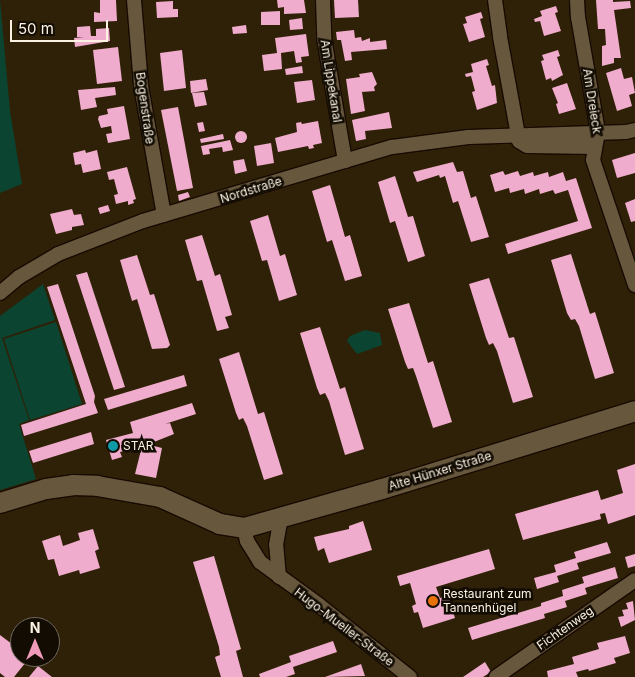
<!DOCTYPE html>
<html>
<head>
<meta charset="utf-8">
<style>
	body { margin:0 }
	#map { position:relative; width:635px; height:677px; overflow:hidden; background:#2f2107; font-family:Inter,sans-serif }
	div>[style] { position:absolute }
	[style*='--x'] { left:calc(var(--x)*1px); top:calc(var(--y)*1px); width:calc(var(--w)*1px); rotate:calc(var(--a)*1deg) }
	.green>* { inset:0; background:#0b4430 }
	.building>* { inset:0; background:#f0accc }
	.round { border-radius:50% }
	.roads { filter:drop-shadow(1px 0 #170a00) drop-shadow(-1px 0 #170a00) drop-shadow(0 1px #170a00) drop-shadow(0 -1px #170a00) }
	.street>* { height:14px; margin:-7px; padding:0 7px; transform-origin:7px; border-radius:7px; background:#67573d }
	.secondary>* { height:20px; margin:-10px; padding:0 10px; transform-origin:10px; border-radius:10px; background:#67573d }
	.dots>* { width:14px; height:14px; translate:-50% -50%; box-sizing:border-box; border:2px solid #120c03; border-radius:50% }
	span { translate:-50% -50%; white-space:nowrap; text-align:center; line-height:1.15; -webkit-text-stroke:5px #120c03; paint-order:stroke }
	.street-label { font-size:12px; color:#fbf2e3 }
	.poi-label { font-size:12px; color:#fbf2e3 }
	.left { translate:0 -50%; text-align:left }
	.north { position:absolute; left:10px; top:617px; width:50px; height:50px; box-sizing:border-box; background:#120c03; border:1px solid #6f685d; border-radius:50%; rotate:0deg; font-size:14px; font-weight:700; line-height:20px; text-align:center; color:#fbf2e3 }
	.north::after { content:''; display:block; margin:auto; width:18px; height:22px; background:#ef9ab8; clip-path:polygon(50% 0,100% 100%,50% 72%,0 100%) }
	.scale { position:absolute; left:10px; top:20px; width:98px; height:22px; box-sizing:border-box; border:2px solid #fbf2e3; border-top:0; padding-left:6px; font-size:15px; line-height:18px; white-space:nowrap; color:#fbf2e3; -webkit-text-stroke:4px #120c03; paint-order:stroke }
</style>
</head>
<body>
<div id="map">
	<div class="green">
		<i style="clip-path:polygon(0 0,10px 111px,22px 184px,0 193px)"></i>
		<i style="clip-path:polygon(43px 284px,55px 320px,2px 338px,29px 420px,19px 424px,36px 479px,0 490px,0 316px)"></i>
		<i style="clip-path:polygon(56px 322px,82px 404px,30px 420px,4px 339px)"></i>
		<i style="clip-path:polygon(365px 330px,380px 333px,382px 345px,357px 354px,347px 341px,350px 336px)"></i>
	</div>
	<div class="building">
		<i style="clip-path:polygon(100px 0,116px 0,117px 21px,94px 22px,94px 12px,100px 13px)"></i>
		<i style="clip-path:polygon(277px 0,304px 0,306px 13px,284px 14px,284px 7px,278px 8px)"></i>
		<i style="clip-path:polygon(334px 0,358px 0,359px 17px,335px 18px)"></i>
		<i style="clip-path:polygon(596px 0,613px 0,613px 2px,630px 1px,631px 8px,614px 10px,621px 58px,614px 58px,614px 63px,602px 66px,602px 46px,606px 45px,605px 29px,598px 29px)"></i>
		<i style="clip-path:polygon(173px 1px,173px 9px,178px 9px,178px 17px,157px 18px,156px 2px)"></i>
		<i style="clip-path:polygon(556px 6px,558px 12px,555px 13px,561px 31px,544px 36px,540px 21px,535px 22px,534px 19px,542px 16px,540px 11px)"></i>
		<i style="clip-path:polygon(280px 11px,280px 25px,261px 25px,261px 12px)"></i>
		<i style="clip-path:polygon(481px 12px,483px 18px,480px 19px,485px 37px,469px 42px,463px 24px,467px 23px,465px 17px)"></i>
		<i style="clip-path:polygon(302px 18px,303px 29px,290px 30px,289px 20px)"></i>
		<i style="clip-path:polygon(246px 25px,247px 33px,233px 34px,232px 27px)"></i>
		<i style="clip-path:polygon(90px 26px,91px 36px,96px 36px,96px 29px,109px 28px,110px 41px,75px 47px,74px 38px,84px 37px,77px 37px,77px 27px)"></i>
		<i style="clip-path:polygon(354px 30px,355px 38px,361px 37px,362px 41px,370px 38px,370px 42px,386px 40px,387px 49px,351px 52px,352px 60px,345px 61px,341px 40px,337px 40px,336px 32px)"></i>
		<i style="clip-path:polygon(306px 34px,309px 56px,301px 57px,302px 62px,296px 63px,294px 51px,281px 53px,282px 69px,264px 71px,262px 55px,277px 53px,275px 38px)"></i>
		<i style="clip-path:polygon(118px 47px,122px 81px,97px 84px,93px 50px)"></i>
		<i style="clip-path:polygon(182px 50px,186px 88px,164px 91px,160px 53px)"></i>
		<i style="clip-path:polygon(558px 50px,560px 56px,557px 57px,563px 75px,552px 81px,551px 78px,546px 80px,541px 61px,544px 60px,542px 55px)"></i>
		<i style="clip-path:polygon(487px 59px,489px 65px,486px 66px,492px 86px,495px 85px,497px 103px,477px 110px,472px 92px,475px 91px,471px 76px,466px 77px,465px 74px,473px 72px,471px 64px)"></i>
		<i style="clip-path:polygon(302px 66px,303px 73px,286px 75px,285px 69px)"></i>
		<i style="clip-path:polygon(621px 68px,624px 79px,632px 77px,635px 93px,629px 95px,632px 106px,617px 111px,606px 73px)"></i>
		<i style="clip-path:polygon(372px 72px,377px 84px,374px 87px,375px 91px,362px 92px,365px 111px,351px 114px,346px 79px,360px 77px,359px 74px)"></i>
		<i style="clip-path:polygon(206px 79px,208px 90px,191px 93px,190px 81px)"></i>
		<i style="clip-path:polygon(312px 80px,315px 100px,297px 103px,294px 82px)"></i>
		<i style="clip-path:polygon(567px 83px,576px 109px,559px 114px,556px 104px,558px 103px,552px 88px)"></i>
		<i style="clip-path:polygon(115px 87px,116px 95px,95px 98px,97px 107px,81px 110px,78px 90px)"></i>
		<i style="clip-path:polygon(204px 92px,207px 105px,195px 107px,192px 93px)"></i>
		<i style="clip-path:polygon(124px 106px,130px 139px,108px 143px,106px 134px,112px 133px,111px 126px,101px 128px,98px 119px,99px 116px,108px 114px,107px 109px)"></i>
		<i style="clip-path:polygon(178px 107px,193px 188px,177px 191px,161px 110px)"></i>
		<i style="clip-path:polygon(389px 112px,392px 128px,365px 131px,366px 139px,356px 141px,352px 120px)"></i>
		<i style="clip-path:polygon(318px 121px,322px 143px,313px 145px,314px 148px,309px 149px,308px 146px,278px 152px,275px 138px,297px 132px,296px 123px,301px 122px,302px 124px)"></i>
		<i style="clip-path:polygon(203px 122px,205px 131px,199px 132px,197px 123px)"></i>
		<i class="round" style="left:235px;top:131px;width:12px;height:12px"></i>
		<i style="clip-path:polygon(223px 134px,224px 139px,201px 143px,200px 139px)"></i>
		<i style="clip-path:polygon(230px 140px,233px 150px,223px 152px,222px 147px,209px 149px,210px 154px,203px 155px,201px 146px)"></i>
		<i style="clip-path:polygon(271px 143px,274px 163px,257px 166px,254px 146px)"></i>
		<i style="clip-path:polygon(85px 150px,86px 153px,97px 150px,101px 169px,83px 173px,81px 164px,75px 165px,73px 153px)"></i>
		<i style="clip-path:polygon(635px 153px,635px 173px,617px 178px,612px 160px)"></i>
		<i style="clip-path:polygon(244px 159px,247px 171px,235px 174px,233px 161px)"></i>
		<i style="clip-path:polygon(453px 162px,457px 172px,463px 171px,471px 198px,476px 196px,489px 237px,471px 242px,458px 201px,453px 203px,445px 176px,440px 178px,439px 175px,417px 182px,413px 172px)"></i>
		<i style="clip-path:polygon(127px 167px,136px 199px,133px 200px,134px 203px,128px 205px,128px 201px,116px 204px,114px 195px,118px 194px,116px 187px,114px 179px,109px 180px,107px 172px)"></i>
		<i style="clip-path:polygon(503px 171px,505px 175px,518px 171px,520px 176px,533px 172px,534px 176px,548px 172px,549px 177px,563px 172px,566px 181px,576px 178px,592px 228px,508px 254px,505px 244px,578px 221px,568px 190px,555px 194px,553px 190px,540px 194px,539px 189px,525px 194px,524px 189px,510px 193px,509px 188px,495px 192px,490px 175px)"></i>
		<i style="clip-path:polygon(395px 176px,408px 217px,413px 216px,425px 256px,408px 262px,395px 221px,390px 223px,378px 182px)"></i>
		<i style="clip-path:polygon(330px 185px,345px 237px,350px 235px,362px 276px,345px 281px,332px 240px,327px 242px,312px 191px)"></i>
		<i style="clip-path:polygon(188px 192px,190px 197px,179px 201px,178px 195px)"></i>
		<i style="clip-path:polygon(635px 199px,635px 221px,631px 222px,625px 203px)"></i>
		<i style="clip-path:polygon(108px 205px,110px 211px,100px 214px,98px 208px)"></i>
		<i style="clip-path:polygon(72px 209px,74px 215px,81px 214px,84px 225px,72px 227px,72px 230px,56px 234px,50px 214px)"></i>
		<i style="clip-path:polygon(268px 215px,280px 256px,285px 254px,297px 295px,279px 301px,267px 260px,262px 261px,250px 221px)"></i>
		<i style="clip-path:polygon(202px 235px,215px 276px,220px 274px,232px 315px,225px 317px,229px 328px,217px 331px,202px 280px,197px 281px,185px 240px)"></i>
		<i style="clip-path:polygon(571px 254px,590px 314px,595px 312px,614px 373px,595px 379px,579px 326px,575px 319px,571px 320px,567px 313px,551px 260px)"></i>
		<i style="clip-path:polygon(137px 255px,150px 295px,154px 294px,170px 345px,167px 348px,152px 349px,137px 299px,132px 301px,120px 260px)"></i>
		<i style="clip-path:polygon(87px 272px,125px 387px,114px 390px,76px 275px)"></i>
		<i style="clip-path:polygon(489px 278px,509px 338px,514px 337px,533px 397px,513px 403px,497px 351px,493px 343px,489px 345px,486px 338px,469px 284px)"></i>
		<i style="clip-path:polygon(58px 284px,95px 396px,94px 402px,98px 413px,24px 436px,21px 425px,86px 404px,47px 287px)"></i>
		<i style="clip-path:polygon(409px 303px,428px 363px,433px 361px,452px 422px,433px 428px,416px 376px,413px 368px,408px 369px,405px 362px,388px 309px)"></i>
		<i style="clip-path:polygon(320px 327px,340px 389px,345px 387px,364px 449px,345px 455px,329px 401px,325px 393px,320px 395px,317px 388px,300px 333px)"></i>
		<i style="clip-path:polygon(239px 352px,258px 414px,264px 412px,283px 474px,264px 480px,247px 426px,243px 418px,239px 420px,236px 413px,219px 359px)"></i>
		<i style="clip-path:polygon(184px 375px,187px 386px,108px 410px,104px 399px)"></i>
		<i style="clip-path:polygon(192px 403px,196px 414px,165px 424px,170px 423px,174px 434px,154px 442px,154px 446px,162px 448px,156px 478px,135px 474px,142px 446px,120px 452px,122px 457px,112px 460px,106px 440px,133px 433px,130px 422px)"></i>
		<i style="clip-path:polygon(91px 432px,94px 444px,33px 463px,29px 451px)"></i>
		<i style="clip-path:polygon(635px 464px,635px 515px,608px 524px,605px 513px,600px 514px,601px 519px,523px 540px,515px 514px,598px 490px,601px 500px,623px 493px,617px 470px)"></i>
		<i style="clip-path:polygon(363px 521px,372px 550px,329px 563px,324px 548px,318px 551px,314px 537px,349px 529px,349px 526px)"></i>
		<i style="clip-path:polygon(93px 529px,99px 549px,95px 551px,100px 568px,80px 574px,79px 570px,59px 576px,54px 559px,48px 560px,42px 541px,60px 535px,63px 546px,80px 540px,78px 533px)"></i>
		<i style="clip-path:polygon(607px 542px,611px 553px,577px 563px,579px 569px,557px 576px,559px 582px,537px 589px,534px 578px,556px 572px,554px 565px,576px 558px,574px 552px)"></i>
		<i style="clip-path:polygon(489px 549px,495px 569px,436px 587px,440px 598px,448px 595px,455px 618px,423px 628px,418px 612px,414px 613px,412px 606px,416px 604px,410px 583px,400px 586px,397px 576px)"></i>
		<i style="clip-path:polygon(635px 554px,635px 566px,628px 568px,625px 557px)"></i>
		<i style="clip-path:polygon(214px 556px,241px 649px,236px 651px,243px 677px,221px 677px,217px 664px,215px 657px,220px 655px,219px 647px,193px 562px)"></i>
		<i style="clip-path:polygon(615px 567px,618px 578px,585px 588px,587px 594px,565px 601px,567px 607px,544px 614px,545px 618px,472px 640px,468px 628px,541px 606px,541px 603px,563px 596px,562px 590px,584px 583px,582px 577px)"></i>
		<i style="clip-path:polygon(633px 601px,635px 620px,621px 627px,618px 617px,624px 616px,622px 610px,628px 609px,626px 603px)"></i>
		<i style="clip-path:polygon(0 635px,20px 650px,20px 657px,30px 657px,14px 677px,5px 677px,0 673px)"></i>
		<i style="clip-path:polygon(625px 636px,630px 653px,614px 658px,616px 663px,589px 671px,588px 669px,576px 672px,578px 677px,548px 677px,547px 671px,574px 664px,572px 657px,599px 649px,597px 643px)"></i>
		<i style="clip-path:polygon(333px 641px,337px 652px,293px 667px,295px 674px,286px 677px,260px 677px,259px 674px,291px 662px,289px 656px)"></i>
		<i style="clip-path:polygon(485px 662px,491px 672px,483px 677px,463px 677px)"></i>
		<i style="clip-path:polygon(361px 664px,365px 676px,326px 677px,325px 677px)"></i>
		<i style="clip-path:polygon(38px 666px,52px 677px,29px 677px)"></i>
	</div>
	<div class="roads">
		<div class="street">
			<i style="--x:134;--y:0;--w:86;--a:85.3"></i>
			<i style="--x:141;--y:86;--w:131;--a:79.9"></i>
			<i style="--x:323;--y:0;--w:38;--a:88"></i>
			<i style="--x:324;--y:38;--w:125;--a:80.3"></i>
			<i style="--x:495;--y:0;--w:37;--a:82"></i>
			<i style="--x:500;--y:37;--w:106;--a:79.6"></i>
			<i style="--x:519;--y:141;--w:9;--a:32"></i>
			<i style="--x:527;--y:146;--w:67;--a:0.9"></i>
			<i style="--x:577;--y:0;--w:17;--a:87"></i>
			<i style="--x:578;--y:17;--w:117;--a:80.1"></i>
			<i style="--x:598;--y:132;--w:28;--a:100"></i>
			<i style="--x:593;--y:160;--w:132;--a:71.4"></i>
			<i style="--x:0;--y:293;--w:25;--a:-40"></i>
			<i style="--x:19;--y:277;--w:45;--a:-30.5"></i>
			<i style="--x:58;--y:254;--w:91;--a:-21.2"></i>
			<i style="--x:143;--y:221;--w:260;--a:-16.6"></i>
			<i style="--x:392;--y:147;--w:77;--a:-7.5"></i>
			<i style="--x:468;--y:137;--w:158;--a:-1.8"></i>
			<i style="--x:626;--y:132;--w:9;--a:-13"></i>
			<i style="--x:244;--y:528;--w:13;--a:77"></i>
			<i style="--x:247;--y:541;--w:25;--a:58"></i>
			<i style="--x:260;--y:562;--w:73;--a:36.1"></i>
			<i style="--x:319;--y:605;--w:116;--a:38.4"></i>
			<i style="--x:279;--y:577;--w:32;--a:-95"></i>
			<i style="--x:276;--y:545;--w:27;--a:-80"></i>
			<i style="--x:496;--y:677;--w:169;--a:-34.9"></i>
		</div>
		<div class="secondary">
			<i style="--x:0;--y:503;--w:48;--a:-16.9"></i>
			<i style="--x:46;--y:489;--w:27;--a:-8"></i>
			<i style="--x:73;--y:485;--w:24;--a:2"></i>
			<i style="--x:97;--y:486;--w:64;--a:9.9"></i>
			<i style="--x:160;--y:497;--w:66;--a:24.2"></i>
			<i style="--x:220;--y:524;--w:24;--a:9"></i>
			<i style="--x:244;--y:528;--w:143;--a:-15.8"></i>
			<i style="--x:382;--y:489;--w:265;--a:-17.1"></i>
		</div>
	</div>
	<div class="dots">
		<i style="left:113px;top:446px;background:#0f9aa8"></i>
		<i style="left:433px;top:601px;background:#e8710a"></i>
	</div>
	<div class="street-label">
		<span style="left:331px;top:81px;rotate:81deg">Am Lippekanal</span>
		<span style="left:592px;top:101px;rotate:81deg">Am Dreieck</span>
		<span style="left:145px;top:108px;rotate:82deg">Bogenstraße</span>
		<span style="left:251px;top:190px;rotate:-17deg">Nordstraße</span>
		<span style="left:440px;top:471px;rotate:-17deg">Alte Hünxer Straße</span>
		<span style="left:344px;top:627px;rotate:37deg">Hugo-Mueller-Straße</span>
		<span style="left:565px;top:628px;rotate:-35deg">Fichtenweg</span>
	</div>
	<div class="poi-label">
		<span class="left" style="left:123px;top:446px">STAR</span>
		<span class="left" style="left:443px;top:601px">Restaurant zum<br>Tannenhügel</span>
	</div>
	<div class="north">N</div>
	<div class="scale">50 m</div>
</div>
</body>
</html>
